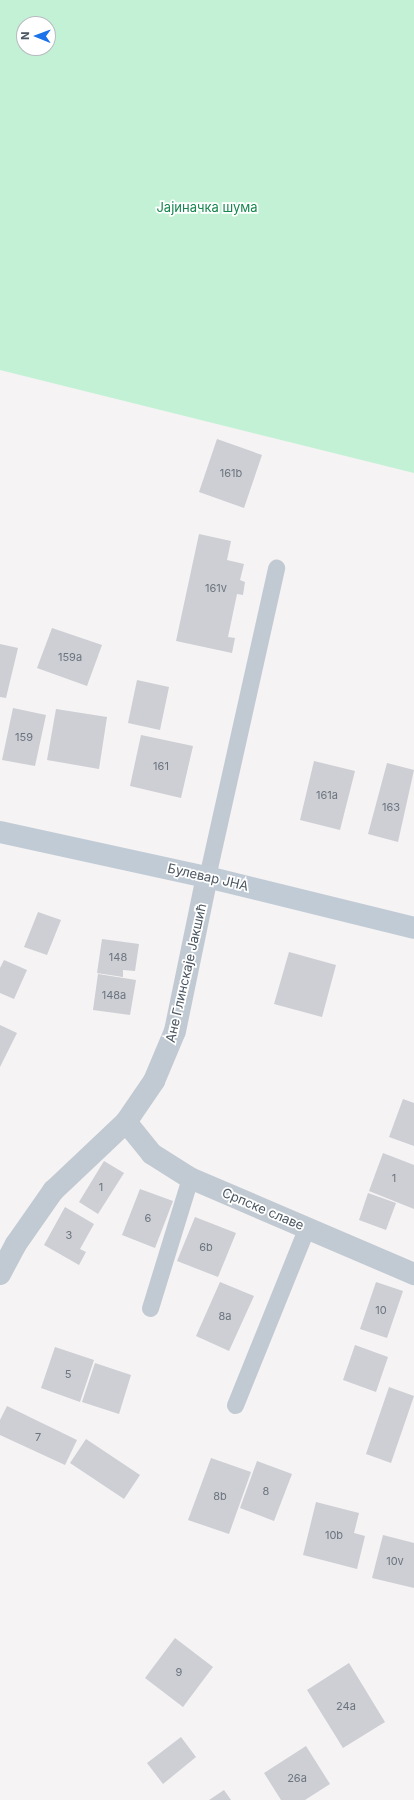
<!DOCTYPE html>
<html>
<head>
<meta charset="utf-8">
<style>
	body { margin:0 }
	#map { position:relative; width:414px; height:1800px; overflow:hidden; background:#f5f3f3; font-family:Inter,sans-serif }
	div>[style] { position:absolute }
	[style*='--x'] { left:calc(var(--x)*1px); top:calc(var(--y)*1px); width:calc(var(--w)*1px); rotate:calc(var(--a)*1deg) }
	.green>* { inset:0; background:#c3f1d5 }
	.building>* { inset:0; background:#cdcfd5 }
	.lane>* { height:17px; margin:-8.5px; padding:0 8.5px; transform-origin:8.5px; border-radius:8.5px; background:#c1cad2 }
	.street>* { height:22px; margin:-11px; padding:0 11px; transform-origin:11px; border-radius:11px; background:#c1cad2 }
	.secondary>* { height:22px; margin:-11px; padding:0 11px; transform-origin:11px; border-radius:11px; background:#c1cbd6 }
	span { translate:-50% -50%; white-space:nowrap; text-align:center; line-height:1.15; -webkit-text-stroke:3.5px #fff; paint-order:stroke }
	.number-label { font-size:11px; color:#6b747e }
	.number-label span { -webkit-text-stroke-width:0 }
	.park-label { font-size:13px; color:#17864f }
	.street-label { font-size:13px; color:#4a5661 }
	.north { position:absolute; left:16px; top:16px; width:40px; height:40px; box-sizing:border-box; background:#fff; border:1px solid #b7bbc0; border-radius:50%; rotate:271deg; font-size:11px; font-weight:700; line-height:16px; text-align:center; color:#4a5661 }
	.north::after { content:''; display:block; margin:auto; width:14px; height:18px; background:#1a73e8; clip-path:polygon(50% 0,100% 100%,50% 72%,0 100%) }
</style>
</head>
<body>
<div id="map">
	<div class="green">
		<i style="clip-path:polygon(evenodd,0 0,414px 0,414px 473px,0 370px,0 0,24px 24px,48px 24px,48px 48px,24px 48px,24px 24px)"></i>
	</div>
	<div class="building">
		<i style="clip-path:polygon(217px 439px,262px 455px,244px 508px,199px 492px)"></i>
		<i style="clip-path:polygon(199px 534px,231px 541px,227px 560px,244px 564px,240px 580px,245px 582px,243px 595px,237px 594px,228px 637px,235px 638px,232px 653px,176px 641px)"></i>
		<i style="clip-path:polygon(52px 628px,102px 645px,87px 686px,37px 668px)"></i>
		<i style="clip-path:polygon(0 644px,18px 648px,6px 698px,0 697px)"></i>
		<i style="clip-path:polygon(137px 680px,169px 687px,160px 730px,128px 723px)"></i>
		<i style="clip-path:polygon(13px 708px,46px 715px,35px 766px,2px 760px)"></i>
		<i style="clip-path:polygon(56px 709px,107px 717px,99px 769px,47px 760px)"></i>
		<i style="clip-path:polygon(141px 735px,193px 746px,181px 798px,130px 786px)"></i>
		<i style="clip-path:polygon(314px 761px,355px 771px,340px 830px,300px 820px)"></i>
		<i style="clip-path:polygon(387px 763px,414px 770px,398px 842px,368px 834px)"></i>
		<i style="clip-path:polygon(38px 912px,61px 920px,47px 955px,24px 947px)"></i>
		<i style="clip-path:polygon(102px 939px,139px 944px,135px 971px,123px 970px,123px 977px,97px 973px)"></i>
		<i style="clip-path:polygon(289px 952px,336px 965px,322px 1017px,274px 1004px)"></i>
		<i style="clip-path:polygon(4px 960px,27px 970px,14px 999px,0 993px,0 968px)"></i>
		<i style="clip-path:polygon(98px 974px,136px 980px,130px 1015px,93px 1010px)"></i>
		<i style="clip-path:polygon(0 1025px,17px 1033px,0 1067px)"></i>
		<i style="clip-path:polygon(403px 1099px,414px 1103px,414px 1146px,389px 1137px)"></i>
		<i style="clip-path:polygon(383px 1153px,414px 1165px,414px 1209px,369px 1191px)"></i>
		<i style="clip-path:polygon(104px 1161px,124px 1173px,98px 1214px,79px 1202px)"></i>
		<i style="clip-path:polygon(140px 1189px,173px 1201px,155px 1248px,122px 1235px)"></i>
		<i style="clip-path:polygon(368px 1193px,396px 1203px,386px 1230px,359px 1220px)"></i>
		<i style="clip-path:polygon(65px 1207px,94px 1224px,80px 1249px,86px 1252px,79px 1265px,44px 1245px)"></i>
		<i style="clip-path:polygon(195px 1217px,236px 1233px,218px 1277px,177px 1261px)"></i>
		<i style="clip-path:polygon(220px 1282px,254px 1296px,229px 1351px,196px 1336px)"></i>
		<i style="clip-path:polygon(376px 1282px,403px 1291px,387px 1338px,360px 1329px)"></i>
		<i style="clip-path:polygon(355px 1345px,388px 1357px,376px 1392px,343px 1380px)"></i>
		<i style="clip-path:polygon(55px 1347px,94px 1360px,80px 1402px,41px 1388px)"></i>
		<i style="clip-path:polygon(95px 1363px,131px 1375px,119px 1414px,82px 1402px)"></i>
		<i style="clip-path:polygon(389px 1387px,414px 1396px,391px 1463px,366px 1454px)"></i>
		<i style="clip-path:polygon(7px 1406px,77px 1440px,65px 1465px,0 1435px,0 1420px)"></i>
		<i style="clip-path:polygon(86px 1439px,140px 1475px,124px 1499px,70px 1463px)"></i>
		<i style="clip-path:polygon(211px 1458px,251px 1472px,229px 1534px,188px 1520px)"></i>
		<i style="clip-path:polygon(257px 1461px,292px 1474px,274px 1521px,240px 1508px)"></i>
		<i style="clip-path:polygon(316px 1502px,359px 1513px,354px 1533px,365px 1536px,357px 1569px,303px 1555px)"></i>
		<i style="clip-path:polygon(383px 1535px,414px 1543px,414px 1588px,372px 1578px)"></i>
		<i style="clip-path:polygon(175px 1638px,213px 1667px,183px 1707px,145px 1678px)"></i>
		<i style="clip-path:polygon(349px 1663px,385px 1722px,343px 1748px,307px 1690px)"></i>
		<i style="clip-path:polygon(181px 1737px,196px 1757px,163px 1784px,147px 1763px)"></i>
		<i style="clip-path:polygon(306px 1746px,330px 1784px,305px 1800px,281px 1800px,264px 1773px)"></i>
		<i style="clip-path:polygon(224px 1790px,231px 1800px,209px 1800px)"></i>
	</div>
	<div class="lane">
		<i style="--x:207;--y:877;--w:317;--a:-77.4"></i>
		<i style="--x:150;--y:1308;--w:136;--a:-72.9"></i>
		<i style="--x:235;--y:1405;--w:192;--a:-68"></i>
	</div>
	<div class="street">
		<i style="--x:126;--y:1122;--w:41;--a:50.9"></i>
		<i style="--x:152;--y:1154;--w:45;--a:32.3"></i>
		<i style="--x:190;--y:1178;--w:244;--a:23.2"></i>
		<i style="--x:0;--y:1274;--w:34;--a:-62"></i>
		<i style="--x:16;--y:1244;--w:65;--a:-55.1"></i>
		<i style="--x:53;--y:1191;--w:100;--a:-43.4"></i>
		<i style="--x:126;--y:1122;--w:50;--a:-55.7"></i>
		<i style="--x:154;--y:1081;--w:54;--a:-67.2"></i>
		<i style="--x:175;--y:1031;--w:157;--a:-78.3"></i>
	</div>
	<div class="secondary">
		<i style="--x:0;--y:832;--w:212;--a:12.3"></i>
		<i style="--x:207;--y:877;--w:213;--a:13.8"></i>
	</div>
	<div class="number-label">
		<span style="left:231px;top:473px">161b</span>
		<span style="left:216px;top:588px">161v</span>
		<span style="left:70px;top:657px">159a</span>
		<span style="left:24px;top:737px">159</span>
		<span style="left:161px;top:766px">161</span>
		<span style="left:327px;top:795px">161a</span>
		<span style="left:391px;top:807px">163</span>
		<span style="left:118px;top:957px">148</span>
		<span style="left:114px;top:995px">148a</span>
		<span style="left:394px;top:1178px">1</span>
		<span style="left:101px;top:1187px">1</span>
		<span style="left:148px;top:1218px">6</span>
		<span style="left:69px;top:1235px">3</span>
		<span style="left:206px;top:1247px">6b</span>
		<span style="left:381px;top:1310px">10</span>
		<span style="left:225px;top:1316px">8a</span>
		<span style="left:68px;top:1374px">5</span>
		<span style="left:38px;top:1437px">7</span>
		<span style="left:266px;top:1491px">8</span>
		<span style="left:220px;top:1496px">8b</span>
		<span style="left:334px;top:1535px">10b</span>
		<span style="left:395px;top:1561px">10v</span>
		<span style="left:179px;top:1672px">9</span>
		<span style="left:346px;top:1706px">24a</span>
		<span style="left:297px;top:1778px">26a</span>
	</div>
	<div class="park-label">
		<span style="left:207px;top:207px">Јајиначка шума</span>
	</div>
	<div class="street-label">
		<span style="left:208px;top:877px;rotate:13deg">Булевар ЈНА</span>
		<span style="left:186px;top:973px;rotate:-77deg">Ане Глинскаје Јакшић</span>
		<span style="left:263px;top:1209px;rotate:23deg">Српске славе</span>
	</div>
	<div class="north">N</div>
</div>
</body>
</html>
